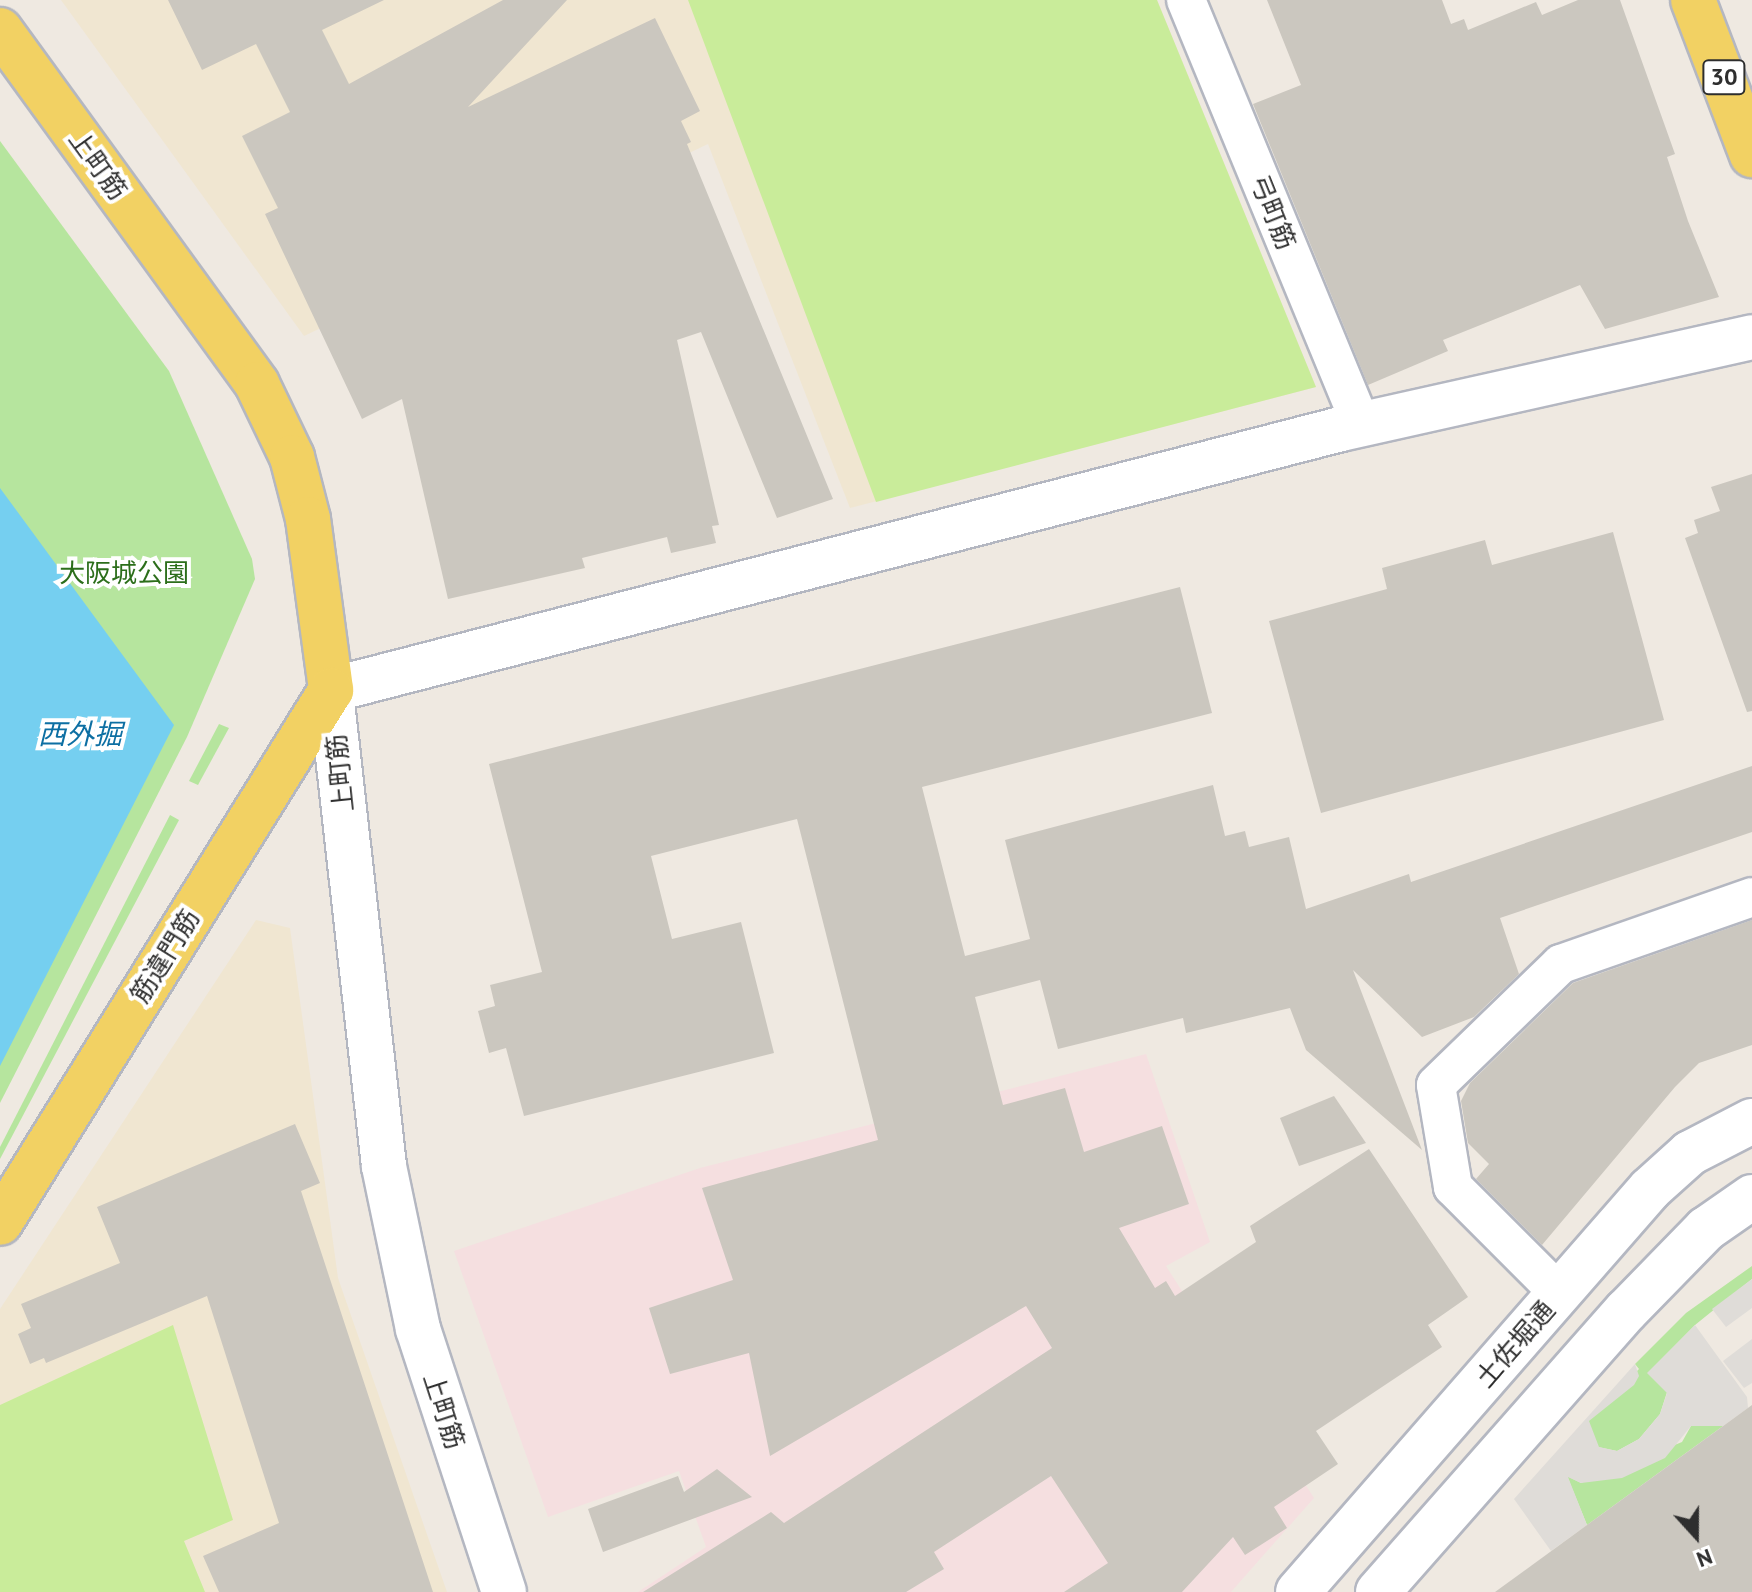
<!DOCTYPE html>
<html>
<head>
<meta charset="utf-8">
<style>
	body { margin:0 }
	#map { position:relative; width:1752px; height:1592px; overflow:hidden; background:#efe9e1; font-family:"PT Sans","Noto Sans JP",sans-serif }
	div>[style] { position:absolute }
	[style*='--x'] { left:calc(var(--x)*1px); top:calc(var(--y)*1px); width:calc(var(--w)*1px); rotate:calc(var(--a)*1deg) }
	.education>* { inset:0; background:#f0e6d1 }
	.medical>* { inset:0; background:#f5dfe0 }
	.green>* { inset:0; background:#b6e59e }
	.pitch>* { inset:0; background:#c9ec9a }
	.plaza>* { inset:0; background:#dfdcd8 }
	.water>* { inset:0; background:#75cff0 }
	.building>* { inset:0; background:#cbc7bf }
	.roads { filter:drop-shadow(2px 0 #b4b7c1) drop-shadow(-2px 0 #b4b7c1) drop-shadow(0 2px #b4b7c1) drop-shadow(0 -2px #b4b7c1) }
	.street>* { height:38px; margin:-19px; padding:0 19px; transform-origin:19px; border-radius:19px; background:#fff }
	.secondary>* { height:44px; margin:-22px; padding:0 22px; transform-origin:22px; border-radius:22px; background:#fff }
	.primary>* { height:44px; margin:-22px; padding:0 22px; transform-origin:22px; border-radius:22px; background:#f2d163 }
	span { translate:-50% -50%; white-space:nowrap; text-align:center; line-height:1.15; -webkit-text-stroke:8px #fff; paint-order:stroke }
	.shield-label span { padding:2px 6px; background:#fff; border:2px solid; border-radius:6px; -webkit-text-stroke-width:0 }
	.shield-label { font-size:24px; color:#2e2e2e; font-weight:700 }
	.street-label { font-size:26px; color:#2e2e2e }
	.park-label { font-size:26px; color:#2c6e1b }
	.water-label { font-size:28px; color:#0d6fa3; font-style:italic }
	.north { position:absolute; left:1656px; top:1496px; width:80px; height:80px; -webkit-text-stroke:6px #fff; paint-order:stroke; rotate:159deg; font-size:22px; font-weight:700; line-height:32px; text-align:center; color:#2e2e2e }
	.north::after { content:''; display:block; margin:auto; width:28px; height:36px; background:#2e2e2e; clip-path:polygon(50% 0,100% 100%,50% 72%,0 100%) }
</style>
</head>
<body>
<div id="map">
	<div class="education">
		<i style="clip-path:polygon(61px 0,1157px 0,1316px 387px,850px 508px,708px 144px,304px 336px)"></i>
		<i style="clip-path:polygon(256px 920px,290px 928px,338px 1278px,447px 1592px,0 1592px,0 1309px)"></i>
	</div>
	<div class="medical">
		<i style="clip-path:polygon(1146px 1054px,1210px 1242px,1166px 1266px,1314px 1498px,1231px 1592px,638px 1592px,706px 1547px,679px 1471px,548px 1517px,454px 1251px,700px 1168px)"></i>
	</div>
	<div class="green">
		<i style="clip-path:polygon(0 141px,169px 371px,252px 559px,255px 579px,187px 737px,0 1103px)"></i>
		<i style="clip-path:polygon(219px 724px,229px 728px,198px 785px,189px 781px)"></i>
		<i style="clip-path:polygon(170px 815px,179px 820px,0 1159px,0 1147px)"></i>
		<i style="clip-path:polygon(1752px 1266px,1752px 1279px,1695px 1325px,1648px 1373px,1667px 1392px,1660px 1414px,1639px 1439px,1617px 1451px,1598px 1447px,1588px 1421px,1639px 1369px,1635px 1364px,1686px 1313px)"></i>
		<i style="clip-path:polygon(1691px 1426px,1723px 1426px,1587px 1525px,1567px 1476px,1581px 1483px,1682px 1442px)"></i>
	</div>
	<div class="pitch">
		<i style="clip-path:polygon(688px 0,1157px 0,1316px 387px,876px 502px)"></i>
		<i style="clip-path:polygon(173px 1325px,233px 1520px,184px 1541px,205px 1592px,0 1592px,0 1405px)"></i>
	</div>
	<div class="plaza">
		<i style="clip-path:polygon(1752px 1279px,1752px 1308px,1726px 1327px,1712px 1309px)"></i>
		<i style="clip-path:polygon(1695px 1325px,1747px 1397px,1748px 1408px,1723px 1426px,1691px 1426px,1665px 1458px,1622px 1478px,1581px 1483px,1568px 1477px,1587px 1525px,1551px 1551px,1514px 1499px,1635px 1364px,1639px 1376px,1634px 1385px,1589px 1421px,1599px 1447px,1617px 1451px,1639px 1439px,1660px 1414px,1667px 1393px,1647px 1373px)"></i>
		<i style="clip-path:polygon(1752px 1339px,1752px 1383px,1744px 1388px,1723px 1361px)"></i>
	</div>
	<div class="water">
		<i style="clip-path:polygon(0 488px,174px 725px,0 1066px)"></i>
	</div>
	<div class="building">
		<i style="clip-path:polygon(168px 0,384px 0,322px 30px,349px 84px,503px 0,567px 0,468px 107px,655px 18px,700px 111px,681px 121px,691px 142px,687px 144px,833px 499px,777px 518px,701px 332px,677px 340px,719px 525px,712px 526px,716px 543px,671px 553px,667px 537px,582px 558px,585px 568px,448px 599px,402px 399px,362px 419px,265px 214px,278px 208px,242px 136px,290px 112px,256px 44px,202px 70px)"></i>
		<i style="clip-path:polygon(1267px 0,1442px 0,1451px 24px,1464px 19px,1468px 30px,1536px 2px,1542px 15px,1578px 0,1620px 0,1675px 154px,1667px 157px,1688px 221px,1719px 297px,1605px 329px,1580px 285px,1443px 340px,1448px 351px,1368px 385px,1253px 104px,1301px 85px)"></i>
		<i style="clip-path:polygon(1752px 474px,1752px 711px,1747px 712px,1685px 538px,1698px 533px,1694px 520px,1720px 511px,1711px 487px)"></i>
		<i style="clip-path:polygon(1613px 532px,1664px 720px,1321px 813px,1269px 621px,1387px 589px,1382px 568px,1485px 540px,1492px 565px)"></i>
		<i style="clip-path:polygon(1180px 587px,1212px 713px,922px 787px,965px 956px,1030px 939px,1005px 840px,1213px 785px,1225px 836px,1245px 831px,1249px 847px,1289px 837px,1306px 909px,1409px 874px,1411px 882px,1752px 766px,1752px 832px,1500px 918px,1519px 974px,1474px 1017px,1422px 1037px,1353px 970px,1422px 1150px,1306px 1050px,1290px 1008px,1186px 1033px,1183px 1018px,1058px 1049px,1040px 980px,975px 997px,1003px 1105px,1065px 1088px,1084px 1152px,1162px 1126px,1189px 1204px,1119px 1228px,1155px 1288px,1166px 1281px,1175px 1296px,1256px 1242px,1250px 1226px,1369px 1149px,1468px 1297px,1428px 1325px,1442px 1347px,1316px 1431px,1338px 1464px,1274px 1507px,1287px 1528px,1245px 1555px,1233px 1537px,1182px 1592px,1064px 1592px,1108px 1563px,1051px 1476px,934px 1552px,944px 1569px,906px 1592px,643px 1592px,771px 1512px,784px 1523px,1052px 1348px,1026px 1306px,770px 1456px,749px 1353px,670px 1374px,649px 1308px,733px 1280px,702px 1188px,878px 1140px,797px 819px,651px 856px,672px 939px,741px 922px,774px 1053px,524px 1116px,506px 1048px,489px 1053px,478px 1011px,495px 1006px,490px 985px,542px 972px,489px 764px)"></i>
		<i style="clip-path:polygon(1752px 920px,1752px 1045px,1699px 1063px,1675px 1087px,1542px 1245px,1476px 1179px,1489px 1164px,1468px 1143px,1461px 1101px,1470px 1083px,1573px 983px)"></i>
		<i style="clip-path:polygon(1334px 1096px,1366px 1143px,1299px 1166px,1280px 1118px)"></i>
		<i style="clip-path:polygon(295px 1124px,320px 1183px,301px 1191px,433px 1592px,219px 1592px,203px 1556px,279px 1523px,207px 1296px,46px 1363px,44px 1358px,30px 1364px,18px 1334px,31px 1328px,21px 1304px,120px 1263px,97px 1207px)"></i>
		<i style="clip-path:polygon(1752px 1405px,1752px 1592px,1495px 1592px,1587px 1525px)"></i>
		<i style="clip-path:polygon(717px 1469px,752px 1497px,603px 1552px,588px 1509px,678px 1476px,684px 1492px)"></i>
	</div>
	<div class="roads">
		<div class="street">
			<i style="--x:1186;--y:0;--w:460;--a:67.6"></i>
			<i style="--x:1559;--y:1293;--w:150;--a:-135"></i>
			<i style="--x:1453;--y:1187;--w:103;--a:-99.5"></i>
			<i style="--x:1436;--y:1085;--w:174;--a:-44.1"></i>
			<i style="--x:1561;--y:964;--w:202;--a:-19.3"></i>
		</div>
		<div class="secondary">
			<i style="--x:504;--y:1592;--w:277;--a:-108.1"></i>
			<i style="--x:418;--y:1329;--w:167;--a:-101.8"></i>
			<i style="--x:384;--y:1166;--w:479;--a:-96.4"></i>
			<i style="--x:331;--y:690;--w:1043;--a:-14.49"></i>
			<i style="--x:1341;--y:429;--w:421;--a:-12.6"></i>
			<i style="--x:1298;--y:1592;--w:535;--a:-48.86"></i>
			<i style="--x:1650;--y:1189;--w:54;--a:-42"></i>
			<i style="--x:1690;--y:1153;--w:70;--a:-27.3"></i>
			<i style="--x:1378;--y:1592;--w:375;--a:-48.6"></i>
			<i style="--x:1626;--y:1311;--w:115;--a:-45.7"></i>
			<i style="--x:1706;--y:1229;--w:56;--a:-34.8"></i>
		</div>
		<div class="primary">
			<i style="--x:1693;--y:0;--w:166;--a:69.2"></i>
			<i style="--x:0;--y:30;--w:437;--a:54"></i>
			<i style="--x:257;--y:384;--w:81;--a:64.4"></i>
			<i style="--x:292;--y:457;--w:64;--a:75.5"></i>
			<i style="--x:308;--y:519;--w:173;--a:82.3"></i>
			<i style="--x:331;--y:690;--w:627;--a:121.84"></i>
		</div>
	</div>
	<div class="shield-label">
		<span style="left:1724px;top:77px">30</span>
	</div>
	<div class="street-label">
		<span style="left:98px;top:165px;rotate:54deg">上町筋</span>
		<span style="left:1273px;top:212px;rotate:68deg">弓町筋</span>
		<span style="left:340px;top:773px;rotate:-96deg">上町筋</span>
		<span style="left:165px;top:956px;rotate:-58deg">筋違門筋</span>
		<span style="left:1515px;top:1344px;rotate:-49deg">土佐堀通</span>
		<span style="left:444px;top:1411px;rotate:72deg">上町筋</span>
	</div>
	<div class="park-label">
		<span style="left:124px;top:573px">大阪城公園</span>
	</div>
	<div class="water-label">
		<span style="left:80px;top:734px">西外掘</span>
	</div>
	<div class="north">N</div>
</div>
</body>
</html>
